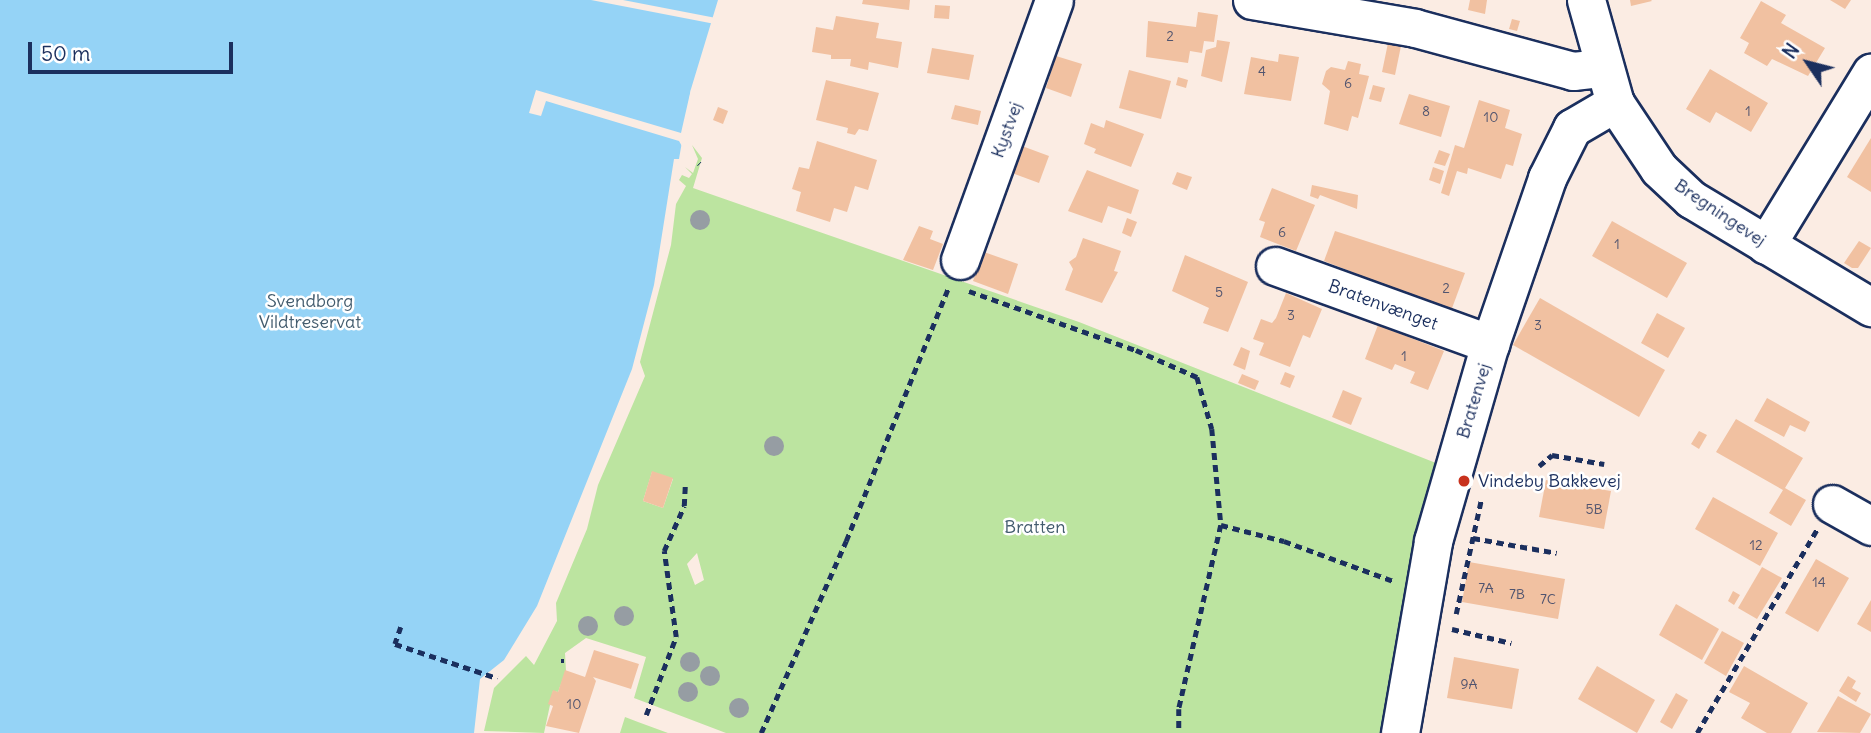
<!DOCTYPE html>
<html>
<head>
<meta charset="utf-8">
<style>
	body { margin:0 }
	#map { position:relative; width:1871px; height:733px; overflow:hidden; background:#fbece3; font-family:Delius,sans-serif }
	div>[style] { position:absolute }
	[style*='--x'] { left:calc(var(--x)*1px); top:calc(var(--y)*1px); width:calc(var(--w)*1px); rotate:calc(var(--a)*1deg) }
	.green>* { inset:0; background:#bce4a0 }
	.water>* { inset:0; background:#95d3f6 }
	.pier>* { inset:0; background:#fbece3 }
	.building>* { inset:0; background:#f1c1a1 }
	.path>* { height:4.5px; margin-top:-2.25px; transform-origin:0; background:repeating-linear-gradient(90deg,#1b2f5e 0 7px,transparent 0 12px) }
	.roads { filter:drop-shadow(2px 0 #1b2f5e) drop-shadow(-2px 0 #1b2f5e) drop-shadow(0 2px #1b2f5e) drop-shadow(0 -2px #1b2f5e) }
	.minor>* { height:37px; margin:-18.5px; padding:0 18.5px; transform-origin:18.5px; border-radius:18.5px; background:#fff }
	.trees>* { width:20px; height:20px; margin:-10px; border-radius:50%; background:#969da3 }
	.dots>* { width:19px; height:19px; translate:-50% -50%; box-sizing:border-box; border:4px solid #fff; border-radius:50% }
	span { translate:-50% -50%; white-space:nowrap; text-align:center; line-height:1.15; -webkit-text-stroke:5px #fff; paint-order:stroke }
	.number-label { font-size:14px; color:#50546f }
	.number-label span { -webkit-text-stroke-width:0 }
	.street-label { font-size:18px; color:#1b2f5e }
	.park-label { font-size:18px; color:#435c6e }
	.poi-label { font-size:18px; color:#1b2f5e }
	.left { translate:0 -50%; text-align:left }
	.north { position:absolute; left:1773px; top:28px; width:70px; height:70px; -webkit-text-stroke:5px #fff; paint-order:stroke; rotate:305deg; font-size:19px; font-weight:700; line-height:28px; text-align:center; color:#1b2f5e }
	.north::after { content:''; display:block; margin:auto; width:24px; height:32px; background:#1b2f5e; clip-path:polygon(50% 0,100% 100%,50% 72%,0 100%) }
	.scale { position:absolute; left:28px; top:42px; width:205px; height:32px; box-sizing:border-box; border:4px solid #1b2f5e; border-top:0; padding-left:9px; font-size:21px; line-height:24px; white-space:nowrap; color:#1b2f5e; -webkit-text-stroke:5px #fff; paint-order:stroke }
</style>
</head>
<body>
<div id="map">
	<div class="green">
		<i style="clip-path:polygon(evenodd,692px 145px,702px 158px,693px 188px,1079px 322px,1441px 465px,1386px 733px,726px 733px,634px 698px,646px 657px,586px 638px,565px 653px,566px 671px,558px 692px,553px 691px,544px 733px,484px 731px,494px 688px,526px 656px,534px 665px,557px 621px,556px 603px,587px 529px,598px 485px,645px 376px,640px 362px,671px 245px,676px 204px,686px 186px,679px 180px,682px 175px,689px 178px,692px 174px,685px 167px,693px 173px,698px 159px,692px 145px,652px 472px,673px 479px,663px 508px,643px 501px,652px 472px,692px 145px,697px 553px,704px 580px,695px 585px,687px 564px,697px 553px)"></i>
		<i style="clip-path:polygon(625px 717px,638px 722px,668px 733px,620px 733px)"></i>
	</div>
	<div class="water">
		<i style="clip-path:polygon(0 0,718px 0,691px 89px,679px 159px,674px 159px,654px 285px,632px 369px,537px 606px,504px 660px,480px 679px,474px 733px,0 733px)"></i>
	</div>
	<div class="pier">
		<i style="clip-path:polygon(591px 0,623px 0,716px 18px,715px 24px)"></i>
		<i style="clip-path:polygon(691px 89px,694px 97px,683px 148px,679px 141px,546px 101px,541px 116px,529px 113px,536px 90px,681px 133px)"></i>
	</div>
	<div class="building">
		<i style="clip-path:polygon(863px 0,910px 0,909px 10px,862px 4px)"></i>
		<i style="clip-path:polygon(1470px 0,1487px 0,1485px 14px,1468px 10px)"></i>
		<i style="clip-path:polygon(1630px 0,1651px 0,1652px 1px,1631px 6px)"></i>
		<i style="clip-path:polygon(1830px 0,1851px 0,1845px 9px)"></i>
		<i style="clip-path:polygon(1761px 1px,1786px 15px,1781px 23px,1825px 48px,1808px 76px,1772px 59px,1767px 66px,1744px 53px,1749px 43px,1740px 38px)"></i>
		<i style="clip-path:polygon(935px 5px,950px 6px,949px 19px,934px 18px)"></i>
		<i style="clip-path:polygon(1198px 12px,1218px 15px,1214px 42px,1204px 41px,1202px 53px,1190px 51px,1188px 63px,1146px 57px,1148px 21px,1196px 27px)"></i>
		<i style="clip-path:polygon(836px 16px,879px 23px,876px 38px,902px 42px,898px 68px,869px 62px,868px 70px,850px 66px,851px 59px,831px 59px,831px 55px,812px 52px,816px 27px,833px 30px)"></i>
		<i style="clip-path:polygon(1512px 19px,1520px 21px,1517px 31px,1509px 29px)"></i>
		<i style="clip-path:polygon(1217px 40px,1230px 42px,1222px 82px,1201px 76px,1206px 50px,1216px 47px)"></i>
		<i style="clip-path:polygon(1388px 43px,1401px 46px,1395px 75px,1382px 72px)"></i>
		<i style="clip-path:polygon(932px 48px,974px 55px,969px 80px,927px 73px)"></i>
		<i style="clip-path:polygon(1279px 54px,1299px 57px,1291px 101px,1244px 94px,1251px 57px,1278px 62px)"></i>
		<i style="clip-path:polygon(1056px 56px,1082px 64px,1071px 97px,1046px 88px)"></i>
		<i style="clip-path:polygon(1348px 61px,1361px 64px,1359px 74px,1369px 76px,1358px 118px,1352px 116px,1348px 131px,1324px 124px,1330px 91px,1322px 84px,1326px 71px,1331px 67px,1345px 70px)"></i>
		<i style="clip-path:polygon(1710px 69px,1768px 103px,1751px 132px,1716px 112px,1710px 123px,1686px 109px)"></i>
		<i style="clip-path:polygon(1129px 70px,1171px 81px,1161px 119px,1119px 108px)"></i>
		<i style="clip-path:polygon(1178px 77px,1188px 80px,1186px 88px,1176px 85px)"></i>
		<i style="clip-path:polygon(826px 80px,879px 93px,868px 131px,859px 129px,855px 135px,847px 133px,848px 128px,816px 120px)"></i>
		<i style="clip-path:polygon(1373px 85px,1385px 88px,1381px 102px,1369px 99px)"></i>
		<i style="clip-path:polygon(1409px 94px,1450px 106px,1441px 137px,1399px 124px)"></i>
		<i style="clip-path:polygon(1479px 100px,1510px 110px,1505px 128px,1522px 134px,1513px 166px,1506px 164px,1501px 179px,1468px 168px,1467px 174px,1457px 171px,1449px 196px,1441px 193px,1455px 145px,1464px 148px)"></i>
		<i style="clip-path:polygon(955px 105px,981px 111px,978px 125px,951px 119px)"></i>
		<i style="clip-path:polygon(718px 107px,728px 111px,723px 124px,713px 120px)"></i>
		<i style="clip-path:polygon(1106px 120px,1144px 134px,1131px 167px,1094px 153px,1096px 149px,1084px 144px,1091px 123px,1104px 128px)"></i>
		<i style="clip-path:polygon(1871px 138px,1871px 192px,1847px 177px)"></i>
		<i style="clip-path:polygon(817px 141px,877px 160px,868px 190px,855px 186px,847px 212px,834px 208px,830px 222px,796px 211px,801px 192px,792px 189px,799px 167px,809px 169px)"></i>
		<i style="clip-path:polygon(1022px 146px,1049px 156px,1039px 183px,1012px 173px)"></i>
		<i style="clip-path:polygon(1439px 150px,1450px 154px,1445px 166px,1434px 163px)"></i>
		<i style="clip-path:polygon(1433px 167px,1444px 171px,1440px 184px,1429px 180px)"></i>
		<i style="clip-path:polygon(1087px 170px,1139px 190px,1131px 214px,1108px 206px,1102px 223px,1068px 211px)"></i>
		<i style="clip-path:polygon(1177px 172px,1192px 177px,1187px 190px,1172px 184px)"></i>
		<i style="clip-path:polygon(1312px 185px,1358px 195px,1357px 209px,1320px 195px,1318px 199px,1310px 196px)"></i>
		<i style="clip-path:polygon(1272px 188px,1315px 205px,1296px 251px,1260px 237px,1265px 222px,1259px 220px)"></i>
		<i style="clip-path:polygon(1127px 218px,1137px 222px,1131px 237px,1122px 233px)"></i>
		<i style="clip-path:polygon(1612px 221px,1687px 263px,1667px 298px,1592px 256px)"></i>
		<i style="clip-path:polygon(919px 226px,933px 231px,930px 239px,943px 244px,933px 270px,903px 260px)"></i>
		<i style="clip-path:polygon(1335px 231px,1465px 273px,1451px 311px,1324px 261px)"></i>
		<i style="clip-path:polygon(1083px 238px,1121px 251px,1114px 271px,1118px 272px,1102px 303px,1065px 290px,1073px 269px,1069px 262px,1076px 257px)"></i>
		<i style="clip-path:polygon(1859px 241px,1871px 248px,1858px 268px,1852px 268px,1844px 263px)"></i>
		<i style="clip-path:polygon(984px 252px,1018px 264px,1008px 294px,973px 281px)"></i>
		<i style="clip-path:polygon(1185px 255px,1248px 282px,1228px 332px,1203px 323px,1209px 308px,1172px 291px)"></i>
		<i style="clip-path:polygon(1286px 293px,1322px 309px,1310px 338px,1303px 335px,1290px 367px,1259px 355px,1264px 343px,1253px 339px,1261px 319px,1272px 323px,1276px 318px)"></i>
		<i style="clip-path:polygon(1540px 298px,1665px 370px,1639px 417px,1513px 345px)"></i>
		<i style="clip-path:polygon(1657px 313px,1685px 328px,1668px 358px,1641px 343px)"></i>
		<i style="clip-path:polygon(1378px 325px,1444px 351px,1428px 390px,1410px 383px,1415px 372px,1395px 364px,1392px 370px,1365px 359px)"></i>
		<i style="clip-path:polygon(1241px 347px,1250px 351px,1245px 370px,1233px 365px)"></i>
		<i style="clip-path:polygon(1285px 372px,1295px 376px,1290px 388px,1280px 384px)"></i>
		<i style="clip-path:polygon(1242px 374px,1259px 381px,1255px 390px,1238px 383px)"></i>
		<i style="clip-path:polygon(1343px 390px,1362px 398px,1351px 425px,1332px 417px)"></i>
		<i style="clip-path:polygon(1767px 398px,1810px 422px,1805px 432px,1790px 425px,1784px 437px,1754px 421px)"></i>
		<i style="clip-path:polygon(1736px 419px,1803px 458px,1785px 488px,1806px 500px,1791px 526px,1769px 513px,1783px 490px,1716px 452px)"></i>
		<i style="clip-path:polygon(1699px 431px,1707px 435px,1699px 449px,1691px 444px)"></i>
		<i style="clip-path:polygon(652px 471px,673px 478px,663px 508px,643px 501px)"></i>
		<i style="clip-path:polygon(1546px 480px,1611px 491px,1604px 529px,1539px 517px)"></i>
		<i style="clip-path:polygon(1713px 497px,1778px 533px,1760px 566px,1695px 529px)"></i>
		<i style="clip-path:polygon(1816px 559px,1849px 578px,1818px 632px,1785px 613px)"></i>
		<i style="clip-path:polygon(1469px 562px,1565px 579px,1558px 619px,1462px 602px)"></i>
		<i style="clip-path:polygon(1762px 567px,1782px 578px,1757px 619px,1738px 608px)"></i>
		<i style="clip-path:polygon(1733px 591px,1740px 595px,1734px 605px,1728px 601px)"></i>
		<i style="clip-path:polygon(1871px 600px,1871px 632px,1857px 624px)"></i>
		<i style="clip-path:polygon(1676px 604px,1719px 629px,1702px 660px,1659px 635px)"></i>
		<i style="clip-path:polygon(1722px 631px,1744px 643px,1726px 676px,1704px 663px)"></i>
		<i style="clip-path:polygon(594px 650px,639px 664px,631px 689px,593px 677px,596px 681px,579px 733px,546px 726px,553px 706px,548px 704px,553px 690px,558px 692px,565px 670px,585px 677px)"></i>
		<i style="clip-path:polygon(1454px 657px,1519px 669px,1512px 709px,1447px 698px)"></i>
		<i style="clip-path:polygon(1597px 666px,1655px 700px,1637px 733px,1578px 699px)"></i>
		<i style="clip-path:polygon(1744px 666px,1808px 703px,1791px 733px,1767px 733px,1741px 718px,1750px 703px,1729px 692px)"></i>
		<i style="clip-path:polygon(1848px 676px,1856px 681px,1852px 688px,1861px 693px,1856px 702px,1839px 691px)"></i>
		<i style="clip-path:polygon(1676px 693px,1688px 700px,1672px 729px,1660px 722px)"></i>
		<i style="clip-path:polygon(1838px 696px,1871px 714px,1860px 733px,1817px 732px)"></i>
	</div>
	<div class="path">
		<i style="--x:699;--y:163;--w:1;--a:45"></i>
		<i style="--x:969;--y:291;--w:177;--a:19.5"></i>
		<i style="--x:1136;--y:350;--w:67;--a:23.9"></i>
		<i style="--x:1197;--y:377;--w:54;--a:73.9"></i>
		<i style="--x:1212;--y:429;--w:96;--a:84.6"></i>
		<i style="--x:1221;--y:525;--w:189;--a:102.9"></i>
		<i style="--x:1179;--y:709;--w:24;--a:90"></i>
		<i style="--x:1539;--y:466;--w:17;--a:-40"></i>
		<i style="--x:1552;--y:455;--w:53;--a:9.8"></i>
		<i style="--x:1221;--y:525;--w:65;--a:14.3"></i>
		<i style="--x:1284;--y:541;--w:119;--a:20.1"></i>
		<i style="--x:1473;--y:538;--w:85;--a:10.1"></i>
		<i style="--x:1456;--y:614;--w:117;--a:-77.6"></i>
		<i style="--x:401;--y:627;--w:18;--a:109"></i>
		<i style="--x:395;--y:644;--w:108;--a:18.4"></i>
		<i style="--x:1452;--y:629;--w:61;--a:13.3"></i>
		<i style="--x:561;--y:661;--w:3;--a:0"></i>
		<i style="--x:646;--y:715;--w:84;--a:-69"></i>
		<i style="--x:676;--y:637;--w:87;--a:-97.9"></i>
		<i style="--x:664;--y:551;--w:49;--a:-66"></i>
		<i style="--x:684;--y:506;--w:22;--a:-87"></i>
		<i style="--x:761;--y:733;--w:210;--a:-66.1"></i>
		<i style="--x:846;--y:541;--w:272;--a:-68"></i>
		<i style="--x:1697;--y:733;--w:237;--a:-59.5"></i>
	</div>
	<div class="roads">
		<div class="minor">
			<i style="--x:1252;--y:0;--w:165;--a:9.7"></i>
			<i style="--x:1415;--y:28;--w:164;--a:15.2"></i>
			<i style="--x:1573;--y:71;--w:29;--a:-6"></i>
			<i style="--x:1586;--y:0;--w:107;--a:74.3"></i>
			<i style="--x:1615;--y:103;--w:79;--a:56.3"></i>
			<i style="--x:1659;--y:169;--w:44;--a:43.2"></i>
			<i style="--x:1691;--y:199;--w:210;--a:31"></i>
			<i style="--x:1766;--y:245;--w:202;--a:-58.6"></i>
			<i style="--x:960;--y:260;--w:276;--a:-70.1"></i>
			<i style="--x:1275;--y:266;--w:229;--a:19.9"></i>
			<i style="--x:1832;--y:504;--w:45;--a:29.4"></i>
			<i style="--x:1400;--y:733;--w:195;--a:-80.2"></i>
			<i style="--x:1433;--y:541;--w:205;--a:-73.9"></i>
			<i style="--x:1490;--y:344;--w:176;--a:-71"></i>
			<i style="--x:1547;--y:178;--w:56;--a:-63.4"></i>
			<i style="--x:1572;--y:128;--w:50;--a:-30.2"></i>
		</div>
	</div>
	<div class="trees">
		<i style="left:700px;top:220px"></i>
		<i style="left:774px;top:446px"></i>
		<i style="left:624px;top:616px"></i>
		<i style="left:588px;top:626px"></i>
		<i style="left:690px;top:662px"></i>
		<i style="left:710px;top:676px"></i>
		<i style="left:688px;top:692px"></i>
		<i style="left:739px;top:708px"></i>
	</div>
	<div class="dots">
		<i style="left:1464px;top:481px;background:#c8321e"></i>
	</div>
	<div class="number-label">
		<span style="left:1170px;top:36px">2</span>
		<span style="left:1262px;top:71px">4</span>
		<span style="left:1348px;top:83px">6</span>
		<span style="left:1426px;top:111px">8</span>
		<span style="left:1748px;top:111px">1</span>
		<span style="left:1491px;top:117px">10</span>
		<span style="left:1282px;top:232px">6</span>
		<span style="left:1617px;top:244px">1</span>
		<span style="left:1446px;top:288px">2</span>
		<span style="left:1219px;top:292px">5</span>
		<span style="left:1291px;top:315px">3</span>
		<span style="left:1538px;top:325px">3</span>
		<span style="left:1404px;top:356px">1</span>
		<span style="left:1594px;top:509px">5B</span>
		<span style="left:1756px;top:545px">12</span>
		<span style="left:1819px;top:582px">14</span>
		<span style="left:1486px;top:588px">7A</span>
		<span style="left:1517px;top:594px">7B</span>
		<span style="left:1548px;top:599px">7C</span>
		<span style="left:1469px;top:684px">9A</span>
		<span style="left:574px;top:704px">10</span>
	</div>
	<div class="street-label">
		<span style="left:1007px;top:130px;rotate:-70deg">Kystvej</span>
		<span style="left:1720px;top:213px;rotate:34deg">Bregningevej</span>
		<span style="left:1383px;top:305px;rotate:20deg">Bratenvænget</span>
		<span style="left:1474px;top:401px;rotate:-73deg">Bratenvej</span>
	</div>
	<div class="park-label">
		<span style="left:310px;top:312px">Svendborg<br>Vildtreservat</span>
		<span style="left:1035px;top:527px">Bratten</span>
	</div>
	<div class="poi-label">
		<span class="left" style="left:1478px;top:481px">Vindeby Bakkevej</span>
	</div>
	<div class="north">N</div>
	<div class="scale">50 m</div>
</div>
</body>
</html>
